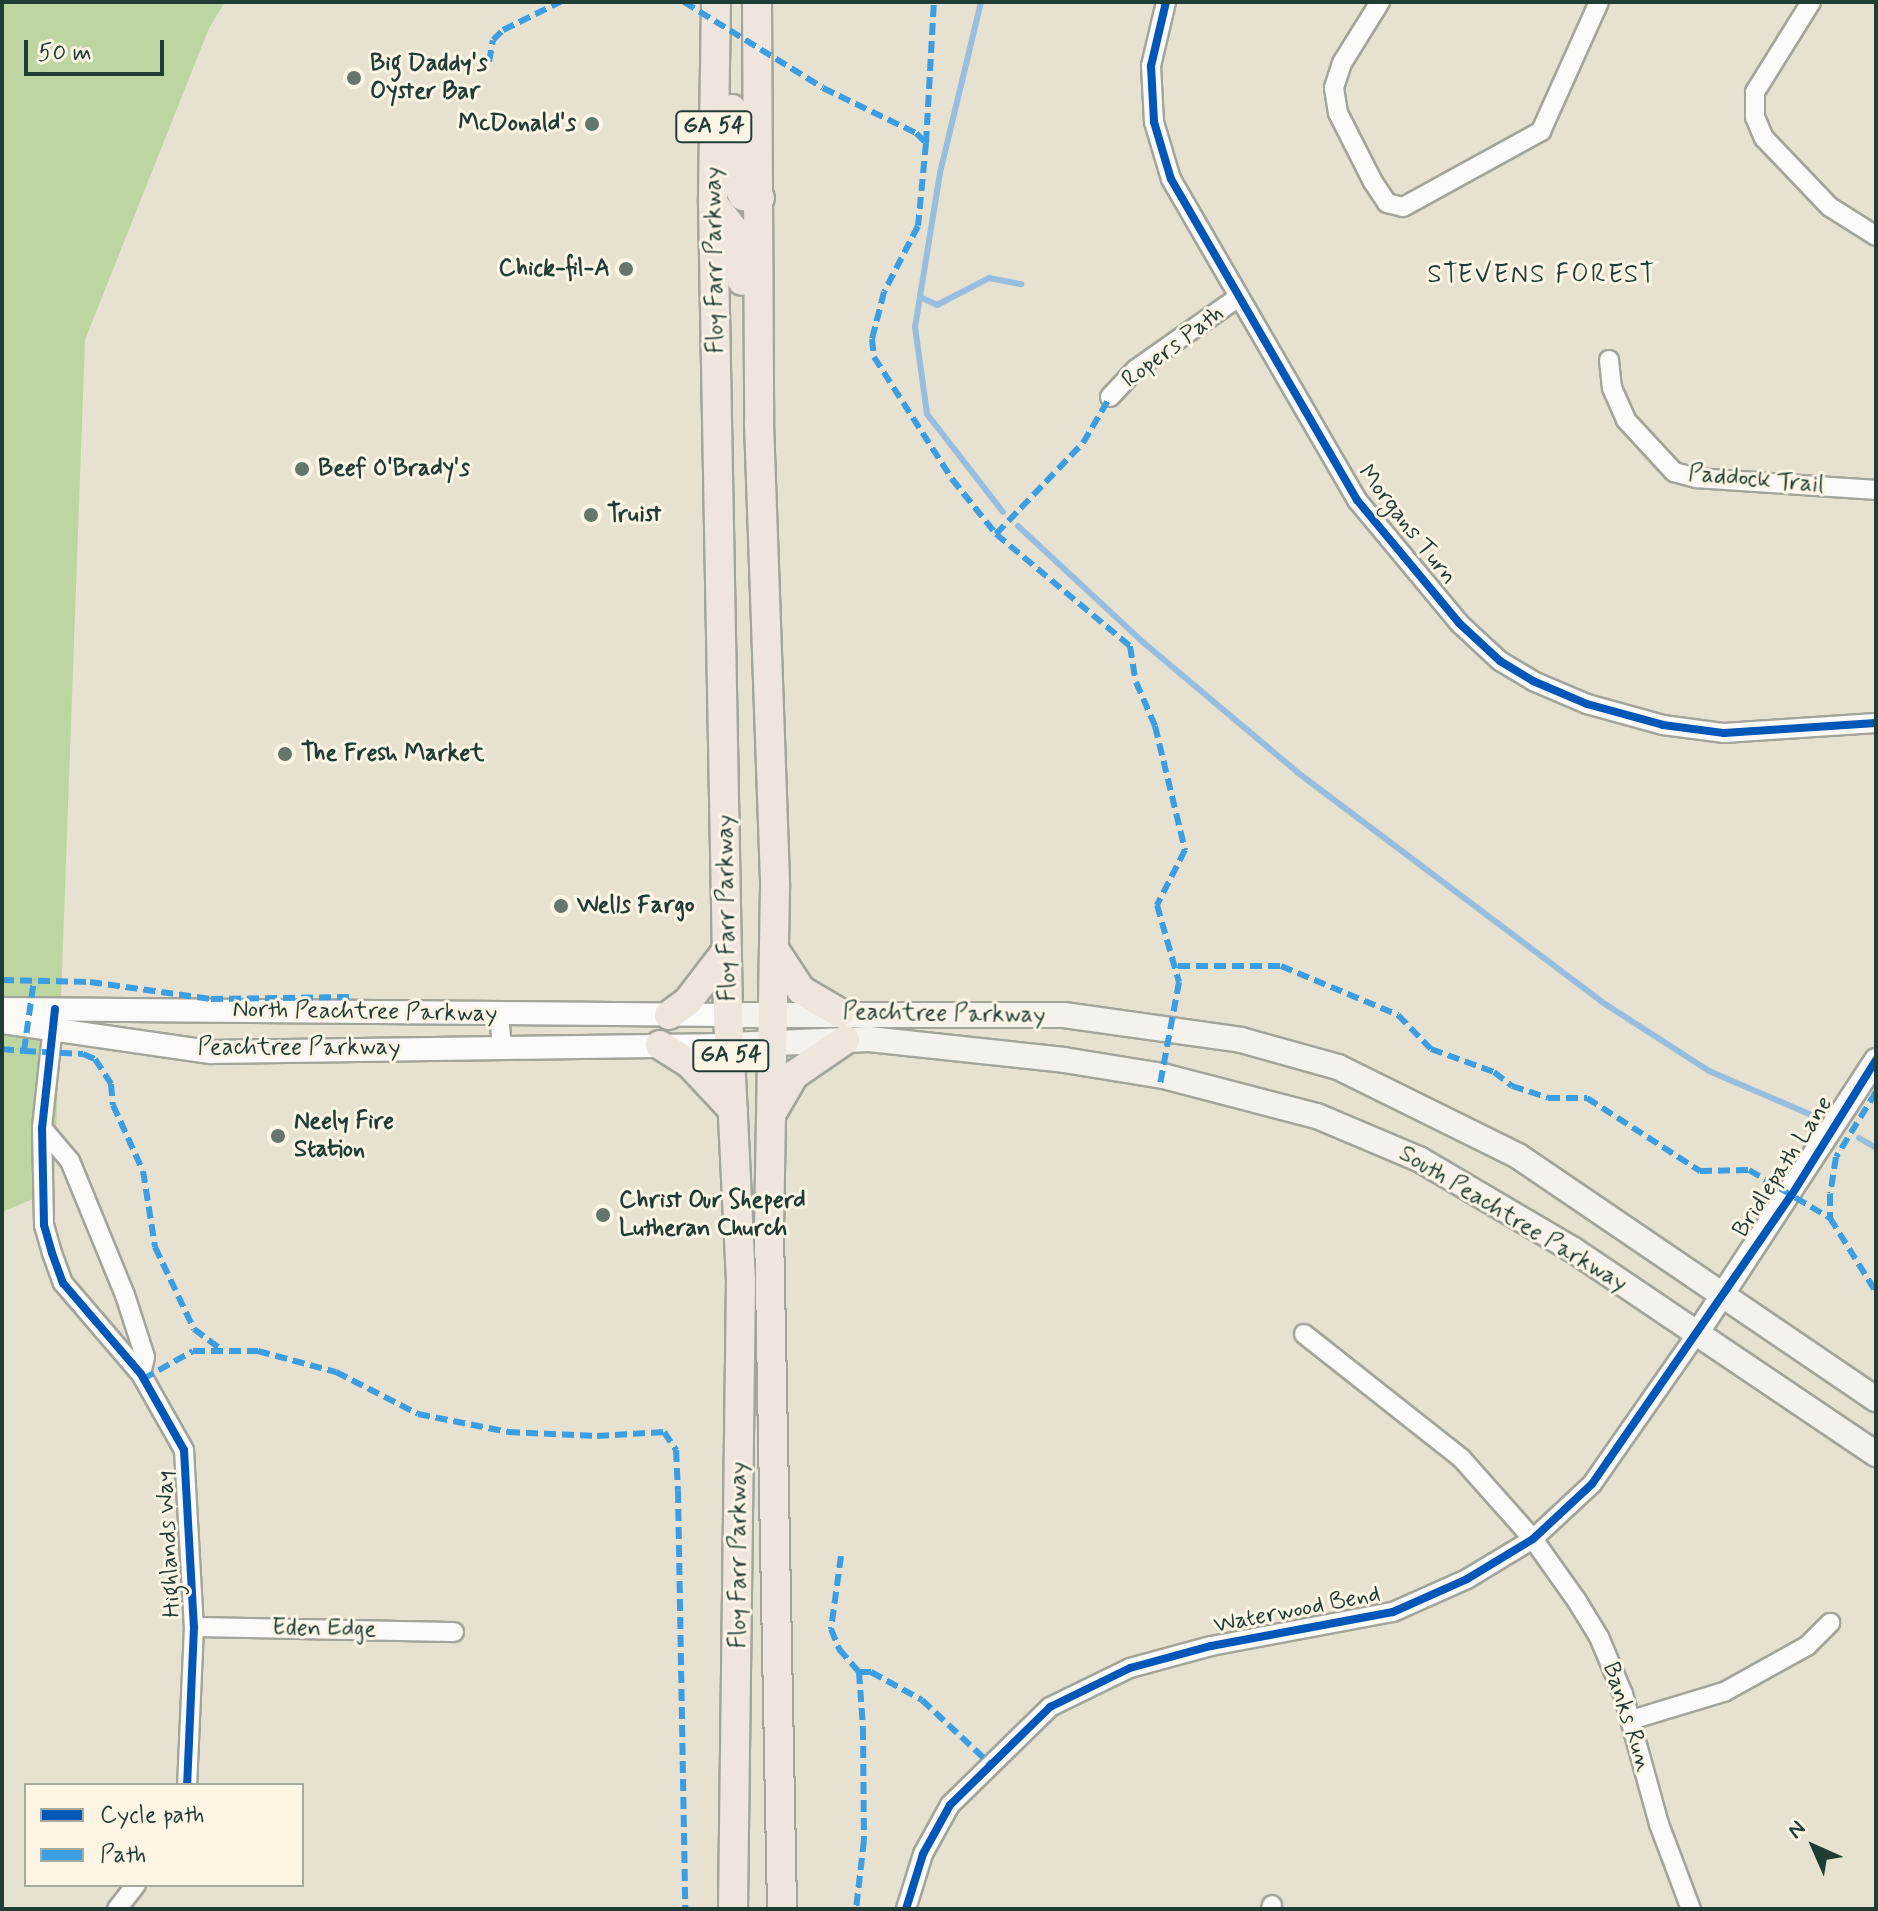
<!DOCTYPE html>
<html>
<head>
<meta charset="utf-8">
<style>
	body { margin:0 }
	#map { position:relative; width:1878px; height:1911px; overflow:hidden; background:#e6e1d0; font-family:Mynerve,sans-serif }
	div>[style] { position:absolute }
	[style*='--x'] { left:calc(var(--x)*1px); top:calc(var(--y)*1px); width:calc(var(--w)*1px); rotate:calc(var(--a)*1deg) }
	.green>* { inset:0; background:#bdd5a0 }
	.stream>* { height:6px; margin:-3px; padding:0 3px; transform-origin:3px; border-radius:3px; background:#98bedf }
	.roads { filter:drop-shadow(2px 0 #a3a49a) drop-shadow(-2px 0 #a3a49a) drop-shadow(0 2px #a3a49a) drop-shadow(0 -2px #a3a49a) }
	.minor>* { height:18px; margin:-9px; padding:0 9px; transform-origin:9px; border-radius:9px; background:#fbfaf8 }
	.tertiary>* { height:22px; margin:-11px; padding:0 11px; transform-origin:11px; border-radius:11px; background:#fbfaf8 }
	.secondary>* { height:24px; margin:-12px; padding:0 12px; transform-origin:12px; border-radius:12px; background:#f5f2ee }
	.primary>* { height:28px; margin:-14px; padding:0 14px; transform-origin:14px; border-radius:14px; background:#eee5dd }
	.quiet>* { height:6px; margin-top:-3px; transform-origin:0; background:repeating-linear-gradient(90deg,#3c9ee2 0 12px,transparent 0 18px) }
	.cycleway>* { height:8px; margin:-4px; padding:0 4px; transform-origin:4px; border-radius:4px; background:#0057b8 }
	.dots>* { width:22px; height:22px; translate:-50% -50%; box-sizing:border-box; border:4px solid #fcf5e5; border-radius:50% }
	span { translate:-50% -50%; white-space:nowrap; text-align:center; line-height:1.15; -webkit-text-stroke:6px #fcf5e5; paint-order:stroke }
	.shield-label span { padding:2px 6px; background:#fcf5e5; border:2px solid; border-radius:6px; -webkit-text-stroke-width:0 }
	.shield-label { font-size:22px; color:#1f3d34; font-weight:700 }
	.poi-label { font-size:24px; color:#1f3d34; font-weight:700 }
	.left { translate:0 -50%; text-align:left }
	.right { translate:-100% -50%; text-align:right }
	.street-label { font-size:24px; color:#1f3d34 }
	.neighbourhood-label { font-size:26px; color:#1f3d34; letter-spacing:2px }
	.frame { position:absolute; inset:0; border:4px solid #1f3d34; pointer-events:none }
	.legend { position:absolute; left:24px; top:1783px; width:280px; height:104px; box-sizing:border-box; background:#fcf5e5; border:2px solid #a4ab9e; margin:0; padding:10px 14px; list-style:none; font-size:24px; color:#1f3d34 }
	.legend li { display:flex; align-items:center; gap:16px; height:40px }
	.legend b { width:40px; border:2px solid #a4ab9e }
	.north { position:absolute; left:1774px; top:1807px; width:80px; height:80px; -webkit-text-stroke:6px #fcf5e5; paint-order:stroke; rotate:315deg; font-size:22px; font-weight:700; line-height:32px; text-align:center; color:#1f3d34 }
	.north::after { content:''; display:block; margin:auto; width:28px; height:36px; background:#1f3d34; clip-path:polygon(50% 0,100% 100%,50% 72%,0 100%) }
	.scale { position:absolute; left:24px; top:40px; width:140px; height:36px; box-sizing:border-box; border:4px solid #1f3d34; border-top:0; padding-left:10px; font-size:24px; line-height:28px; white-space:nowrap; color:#1f3d34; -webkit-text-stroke:6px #fcf5e5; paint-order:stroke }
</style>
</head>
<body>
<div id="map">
	<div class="green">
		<i style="clip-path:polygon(2px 2px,225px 2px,209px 28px,85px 340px,54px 1190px,2px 1212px)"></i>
	</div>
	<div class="stream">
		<i style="--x:981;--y:2;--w:176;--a:103.5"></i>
		<i style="--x:940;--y:173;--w:156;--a:99.2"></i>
		<i style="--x:915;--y:327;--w:88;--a:82.1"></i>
		<i style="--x:927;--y:414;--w:124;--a:52.2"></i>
		<i style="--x:920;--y:297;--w:19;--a:25"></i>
		<i style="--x:937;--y:305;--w:59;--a:-27.4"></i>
		<i style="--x:989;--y:278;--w:33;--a:11"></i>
		<i style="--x:1018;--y:526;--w:172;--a:42.9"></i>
		<i style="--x:1144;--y:643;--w:200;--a:40.1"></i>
		<i style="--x:1297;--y:772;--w:382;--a:37"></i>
		<i style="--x:1602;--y:1002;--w:127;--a:32.8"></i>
		<i style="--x:1709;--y:1071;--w:114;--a:23.2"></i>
		<i style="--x:1859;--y:1138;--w:20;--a:30"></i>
	</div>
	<div class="roads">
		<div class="minor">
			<i style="--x:1166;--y:2;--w:66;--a:103.2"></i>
			<i style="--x:1151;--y:66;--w:56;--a:86.9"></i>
			<i style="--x:1154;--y:122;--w:59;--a:73.4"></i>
			<i style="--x:1171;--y:179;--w:371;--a:59.9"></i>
			<i style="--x:1357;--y:500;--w:160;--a:50.3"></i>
			<i style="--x:1459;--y:623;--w:56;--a:42.8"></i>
			<i style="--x:1500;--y:661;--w:39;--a:31"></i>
			<i style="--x:1533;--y:681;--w:59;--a:23.1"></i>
			<i style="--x:1587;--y:704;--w:79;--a:15.4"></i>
			<i style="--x:1663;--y:725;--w:62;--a:7.5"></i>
			<i style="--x:1724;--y:733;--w:152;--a:-3.8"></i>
			<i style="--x:1380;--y:2;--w:72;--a:121.9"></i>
			<i style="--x:1342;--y:63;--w:26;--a:108"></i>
			<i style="--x:1334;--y:88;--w:25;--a:81"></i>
			<i style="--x:1338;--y:113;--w:77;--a:63.1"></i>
			<i style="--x:1373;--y:182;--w:25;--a:56"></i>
			<i style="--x:1387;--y:203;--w:16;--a:14"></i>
			<i style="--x:1403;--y:207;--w:158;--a:-28.8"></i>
			<i style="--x:1541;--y:131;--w:141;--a:-65.8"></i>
			<i style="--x:1811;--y:2;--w:106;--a:121.9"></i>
			<i style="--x:1755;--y:92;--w:25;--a:90"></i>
			<i style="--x:1755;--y:117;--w:23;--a:67"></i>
			<i style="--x:1764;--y:138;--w:95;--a:46.3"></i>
			<i style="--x:1830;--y:207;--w:54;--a:32.2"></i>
			<i style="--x:1609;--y:360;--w:28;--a:84"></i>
			<i style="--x:1612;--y:388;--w:35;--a:66"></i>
			<i style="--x:1626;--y:420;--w:71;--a:47.3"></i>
			<i style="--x:1674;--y:472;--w:24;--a:15"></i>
			<i style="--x:1697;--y:478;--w:179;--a:3.8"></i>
			<i style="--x:1110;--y:397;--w:38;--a:-47"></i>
			<i style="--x:1136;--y:369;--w:123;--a:-35.1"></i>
			<i style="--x:499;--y:1014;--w:34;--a:85"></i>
			<i style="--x:54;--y:1017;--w:112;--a:96.2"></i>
			<i style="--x:42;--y:1128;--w:97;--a:88.8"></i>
			<i style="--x:44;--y:1225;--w:29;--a:74"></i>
			<i style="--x:52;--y:1253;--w:32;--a:70"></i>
			<i style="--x:63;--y:1283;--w:120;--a:49.4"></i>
			<i style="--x:141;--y:1374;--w:87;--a:60.5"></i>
			<i style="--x:184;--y:1450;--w:177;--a:86.8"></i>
			<i style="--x:194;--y:1627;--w:158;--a:92.5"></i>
			<i style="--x:42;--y:1128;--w:43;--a:49.7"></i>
			<i style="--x:70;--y:1161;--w:145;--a:67.7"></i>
			<i style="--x:125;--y:1295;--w:65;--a:72.1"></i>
			<i style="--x:145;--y:1357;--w:17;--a:103"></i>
			<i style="--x:1304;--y:1334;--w:201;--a:38.3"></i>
			<i style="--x:1462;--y:1459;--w:107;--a:48.4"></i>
			<i style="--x:1533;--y:1539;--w:76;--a:54.6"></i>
			<i style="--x:1577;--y:1601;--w:42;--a:58.6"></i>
			<i style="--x:1599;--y:1637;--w:62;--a:67.2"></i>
			<i style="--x:1623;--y:1694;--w:135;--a:74.5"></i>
			<i style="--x:1659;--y:1824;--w:91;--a:69.4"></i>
			<i style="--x:194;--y:1627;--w:260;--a:1.1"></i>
			<i style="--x:1631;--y:1720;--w:97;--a:-16.8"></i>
			<i style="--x:1724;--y:1692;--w:95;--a:-29"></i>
			<i style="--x:1807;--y:1646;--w:33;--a:-45"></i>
			<i style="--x:117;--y:1909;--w:31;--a:-52"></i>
			<i style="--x:906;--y:1909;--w:58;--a:-72.8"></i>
			<i style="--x:923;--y:1854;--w:56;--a:-61.1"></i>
			<i style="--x:950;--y:1805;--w:140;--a:-44.4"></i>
			<i style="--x:1050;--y:1707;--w:89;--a:-26"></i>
			<i style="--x:1130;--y:1668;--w:84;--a:-15.2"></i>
			<i style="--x:1211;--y:1646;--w:185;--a:-10.6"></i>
			<i style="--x:1393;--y:1612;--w:81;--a:-24"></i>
			<i style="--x:1467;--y:1579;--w:77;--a:-31.2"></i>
			<i style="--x:1533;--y:1539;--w:81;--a:-43"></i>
			<i style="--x:1592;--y:1484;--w:185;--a:-55.1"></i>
			<i style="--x:1271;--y:1909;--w:4;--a:-76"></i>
		</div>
		<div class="tertiary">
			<i style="--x:2;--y:1009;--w:726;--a:0.47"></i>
			<i style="--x:2;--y:1022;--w:210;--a:8.2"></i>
			<i style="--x:210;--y:1052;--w:520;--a:-0.77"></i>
			<i style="--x:1698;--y:1332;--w:325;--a:-56.8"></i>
		</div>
		<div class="secondary">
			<i style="--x:728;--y:1015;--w:336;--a:0"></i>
			<i style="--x:1064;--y:1015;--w:179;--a:8"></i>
			<i style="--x:1241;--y:1040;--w:101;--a:15.6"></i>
			<i style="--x:1338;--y:1067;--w:201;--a:26.3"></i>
			<i style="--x:1518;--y:1156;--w:433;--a:34.2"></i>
			<i style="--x:730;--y:1045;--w:139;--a:-2.5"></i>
			<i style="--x:869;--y:1039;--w:196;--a:6.1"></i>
			<i style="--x:1064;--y:1060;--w:100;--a:9.2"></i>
			<i style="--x:1163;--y:1076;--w:159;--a:14.6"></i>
			<i style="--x:1317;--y:1116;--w:111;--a:22.9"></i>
			<i style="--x:1419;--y:1159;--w:178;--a:30.5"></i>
			<i style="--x:1572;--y:1249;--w:367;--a:34"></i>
		</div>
		<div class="primary">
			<i style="--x:716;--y:2;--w:201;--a:90.9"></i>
			<i style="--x:713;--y:203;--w:812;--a:88.94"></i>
			<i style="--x:728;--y:1015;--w:265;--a:87.2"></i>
			<i style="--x:741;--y:1280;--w:629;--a:90.73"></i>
			<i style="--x:757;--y:2;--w:421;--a:89.7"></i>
			<i style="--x:759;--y:423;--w:464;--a:88"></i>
			<i style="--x:775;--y:887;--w:344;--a:91"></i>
			<i style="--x:769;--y:1231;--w:678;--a:88.9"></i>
			<i style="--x:732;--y:109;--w:75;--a:86.2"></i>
			<i style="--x:737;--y:184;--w:13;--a:63"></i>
			<i style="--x:743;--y:196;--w:17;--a:7"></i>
			<i style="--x:713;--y:203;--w:41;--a:52"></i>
			<i style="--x:738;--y:235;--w:46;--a:85"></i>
			<i style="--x:774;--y:949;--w:49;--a:56.6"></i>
			<i style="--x:801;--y:990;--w:45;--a:30.5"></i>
			<i style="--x:669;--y:1015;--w:24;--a:-36"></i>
			<i style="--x:688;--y:1001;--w:64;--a:-52.6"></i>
			<i style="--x:660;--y:1045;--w:34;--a:32"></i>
			<i style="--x:689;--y:1063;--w:64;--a:46.9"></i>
			<i style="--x:772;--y:1113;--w:44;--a:-59.9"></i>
			<i style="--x:794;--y:1075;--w:62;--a:-34.5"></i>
		</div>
	</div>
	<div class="quiet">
		<i style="--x:684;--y:2;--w:163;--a:31.7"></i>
		<i style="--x:823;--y:88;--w:103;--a:25.8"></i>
		<i style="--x:916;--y:133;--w:14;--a:45"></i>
		<i style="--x:926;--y:143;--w:83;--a:95.5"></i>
		<i style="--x:918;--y:226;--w:74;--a:117.3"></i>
		<i style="--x:884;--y:292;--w:49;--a:104.3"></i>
		<i style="--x:872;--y:339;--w:18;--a:84"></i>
		<i style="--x:874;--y:357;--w:145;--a:57.4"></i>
		<i style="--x:952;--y:479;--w:70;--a:51.3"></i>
		<i style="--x:996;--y:534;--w:175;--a:39.9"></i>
		<i style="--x:1130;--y:646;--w:36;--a:81"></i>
		<i style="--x:1136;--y:682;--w:48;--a:66.6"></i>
		<i style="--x:1155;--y:726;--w:128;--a:76.4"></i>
		<i style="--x:1185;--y:850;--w:62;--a:117"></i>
		<i style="--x:1157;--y:905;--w:80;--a:74.1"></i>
		<i style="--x:1179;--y:982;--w:105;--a:100.5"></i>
		<i style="--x:489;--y:62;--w:22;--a:-80"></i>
		<i style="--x:493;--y:40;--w:14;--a:-45"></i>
		<i style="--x:503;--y:30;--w:64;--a:-26.2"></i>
		<i style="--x:926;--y:143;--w:141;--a:-86.8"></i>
		<i style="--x:996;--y:534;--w:126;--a:-46.3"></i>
		<i style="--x:1083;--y:443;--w:53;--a:-59.6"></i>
		<i style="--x:1178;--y:966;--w:103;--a:0"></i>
		<i style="--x:1281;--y:966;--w:127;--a:22.7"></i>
		<i style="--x:1398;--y:1015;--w:47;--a:45.9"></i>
		<i style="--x:1431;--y:1049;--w:67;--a:20.1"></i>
		<i style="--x:1494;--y:1072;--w:23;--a:38"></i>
		<i style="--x:1512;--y:1086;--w:38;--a:18"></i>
		<i style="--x:1548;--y:1098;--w:39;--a:0"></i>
		<i style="--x:1587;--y:1098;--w:135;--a:32.9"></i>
		<i style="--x:1700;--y:1171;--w:49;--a:-1.2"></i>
		<i style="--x:1749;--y:1170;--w:94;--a:30.7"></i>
		<i style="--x:2;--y:980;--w:88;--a:1.3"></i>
		<i style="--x:90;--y:982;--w:122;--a:8"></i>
		<i style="--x:211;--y:999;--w:138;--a:-0.8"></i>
		<i style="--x:2;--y:1049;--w:22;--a:5"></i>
		<i style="--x:24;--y:1051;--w:72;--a:-82"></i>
		<i style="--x:24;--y:1051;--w:59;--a:2.9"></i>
		<i style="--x:83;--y:1054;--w:13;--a:23"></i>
		<i style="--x:95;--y:1059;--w:30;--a:57"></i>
		<i style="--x:111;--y:1084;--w:21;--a:85"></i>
		<i style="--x:113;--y:1105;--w:72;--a:65.6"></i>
		<i style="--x:143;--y:1171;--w:77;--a:81"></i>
		<i style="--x:155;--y:1247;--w:91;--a:64.6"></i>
		<i style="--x:194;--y:1329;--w:36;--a:37"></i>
		<i style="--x:1876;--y:1092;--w:76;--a:121.6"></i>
		<i style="--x:1836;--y:1157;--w:37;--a:99"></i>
		<i style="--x:1830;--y:1194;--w:24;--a:90"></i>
		<i style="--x:1830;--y:1218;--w:87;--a:58.1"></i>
		<i style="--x:143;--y:1379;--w:57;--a:-29.2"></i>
		<i style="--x:193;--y:1351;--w:65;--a:0"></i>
		<i style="--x:258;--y:1351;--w:81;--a:15.1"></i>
		<i style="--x:336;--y:1372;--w:92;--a:27.1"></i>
		<i style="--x:418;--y:1414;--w:92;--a:11.3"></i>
		<i style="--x:508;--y:1432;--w:89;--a:2.6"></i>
		<i style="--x:597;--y:1436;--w:67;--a:-3.4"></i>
		<i style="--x:664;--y:1432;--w:22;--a:56"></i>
		<i style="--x:676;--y:1450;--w:41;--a:87.2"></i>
		<i style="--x:678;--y:1491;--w:418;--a:89"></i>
		<i style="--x:841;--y:1556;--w:74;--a:97.8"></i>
		<i style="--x:831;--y:1629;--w:22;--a:68"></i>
		<i style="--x:839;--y:1649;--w:30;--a:49"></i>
		<i style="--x:859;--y:1672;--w:56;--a:85.9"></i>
		<i style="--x:863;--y:1728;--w:112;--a:89.5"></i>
		<i style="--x:864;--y:1840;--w:69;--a:96.6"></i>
		<i style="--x:859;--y:1672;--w:12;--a:0"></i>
		<i style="--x:871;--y:1672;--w:58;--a:28.8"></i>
		<i style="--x:922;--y:1700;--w:91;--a:43.2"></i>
	</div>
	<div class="cycleway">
		<i style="--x:1166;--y:2;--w:66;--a:103.2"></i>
		<i style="--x:1151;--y:66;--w:56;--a:86.9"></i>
		<i style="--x:1154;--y:122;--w:59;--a:73.4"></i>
		<i style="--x:1171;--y:179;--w:371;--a:59.9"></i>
		<i style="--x:1357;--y:500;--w:160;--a:50.3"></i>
		<i style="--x:1459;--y:623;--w:56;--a:42.8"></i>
		<i style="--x:1500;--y:661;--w:39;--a:31"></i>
		<i style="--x:1533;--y:681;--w:59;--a:23.1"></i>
		<i style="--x:1587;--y:704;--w:79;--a:15.4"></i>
		<i style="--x:1663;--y:725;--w:62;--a:7.5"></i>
		<i style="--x:1724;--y:733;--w:152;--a:-3.8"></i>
		<i style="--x:55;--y:1009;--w:120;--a:96.2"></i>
		<i style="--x:42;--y:1128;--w:97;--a:88.8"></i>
		<i style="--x:44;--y:1225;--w:29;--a:74"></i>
		<i style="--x:52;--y:1253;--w:32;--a:70"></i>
		<i style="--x:63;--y:1283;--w:120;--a:49.4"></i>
		<i style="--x:141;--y:1374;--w:87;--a:60.5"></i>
		<i style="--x:184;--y:1450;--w:177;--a:86.8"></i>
		<i style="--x:194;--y:1627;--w:158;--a:92.5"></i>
		<i style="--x:906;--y:1909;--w:58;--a:-72.8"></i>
		<i style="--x:923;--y:1854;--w:56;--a:-61.1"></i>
		<i style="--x:950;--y:1805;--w:140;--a:-44.4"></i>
		<i style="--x:1050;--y:1707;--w:89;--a:-26"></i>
		<i style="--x:1130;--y:1668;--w:84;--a:-15.2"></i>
		<i style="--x:1211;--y:1646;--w:185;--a:-10.6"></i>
		<i style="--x:1393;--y:1612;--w:81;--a:-24"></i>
		<i style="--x:1467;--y:1579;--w:77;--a:-31.2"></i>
		<i style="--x:1533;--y:1539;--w:81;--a:-43"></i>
		<i style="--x:1592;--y:1484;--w:350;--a:-55.4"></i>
		<i style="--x:1791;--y:1196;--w:160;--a:-58"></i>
	</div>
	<div class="dots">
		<i style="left:354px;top:78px;background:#65766b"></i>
		<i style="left:592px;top:124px;background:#65766b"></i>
		<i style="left:626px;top:269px;background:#65766b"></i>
		<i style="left:302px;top:469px;background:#65766b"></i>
		<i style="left:591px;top:515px;background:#65766b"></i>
		<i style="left:285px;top:754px;background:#65766b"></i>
		<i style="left:561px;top:906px;background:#65766b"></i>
		<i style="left:278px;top:1136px;background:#65766b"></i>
		<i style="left:603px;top:1215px;background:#65766b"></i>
	</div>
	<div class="shield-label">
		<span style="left:714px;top:127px">GA 54</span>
		<span style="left:731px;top:1056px">GA 54</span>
	</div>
	<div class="poi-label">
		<span class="left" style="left:370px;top:78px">Big Daddy's<br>Oyster Bar</span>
		<span class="right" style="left:576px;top:124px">McDonald's</span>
		<span class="right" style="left:610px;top:269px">Chick-fil-A</span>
		<span class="left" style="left:318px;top:469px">Beef O'Brady's</span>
		<span class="left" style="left:607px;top:515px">Truist</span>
		<span class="left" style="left:301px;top:754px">The Fresh Market</span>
		<span class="left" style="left:577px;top:906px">Wells Fargo</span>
		<span class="left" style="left:294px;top:1136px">Neely Fire<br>Station</span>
		<span class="left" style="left:619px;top:1215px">Christ Our Sheperd<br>Lutheran Church</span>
	</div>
	<div class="street-label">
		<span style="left:715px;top:260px;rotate:-91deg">Floy Farr Parkway</span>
		<span style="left:1173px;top:347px;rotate:-37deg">Ropers Path</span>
		<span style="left:1756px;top:480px;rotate:5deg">Paddock Trail</span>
		<span style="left:1407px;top:525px;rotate:52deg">Morgans Turn</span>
		<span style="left:727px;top:908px;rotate:-91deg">Floy Farr Parkway</span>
		<span style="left:365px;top:1012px;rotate:1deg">North Peachtree Parkway</span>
		<span style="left:944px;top:1014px;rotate:1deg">Peachtree Parkway</span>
		<span style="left:299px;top:1048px">Peachtree Parkway</span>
		<span style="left:1783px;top:1167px;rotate:-57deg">Bridlepath Lane</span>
		<span style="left:1513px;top:1219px;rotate:31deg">South Peachtree Parkway</span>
		<span style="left:169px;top:1544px;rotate:-93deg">Highlands Way</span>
		<span style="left:739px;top:1555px;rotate:-90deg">Floy Farr Parkway</span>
		<span style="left:1297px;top:1610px;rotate:-11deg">Waterwood Bend</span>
		<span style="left:324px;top:1629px;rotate:1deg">Eden Edge</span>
		<span style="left:1627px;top:1717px;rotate:72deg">Banks Run</span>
	</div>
	<div class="neighbourhood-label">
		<span style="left:1542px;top:276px">STEVENS FOREST</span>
	</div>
	<div class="frame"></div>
	<ul class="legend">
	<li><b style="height:10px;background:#0057b8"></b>Cycle path</li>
	<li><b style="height:10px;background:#3c9ee2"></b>Path</li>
	</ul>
	<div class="north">N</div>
	<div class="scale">50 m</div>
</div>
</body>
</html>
